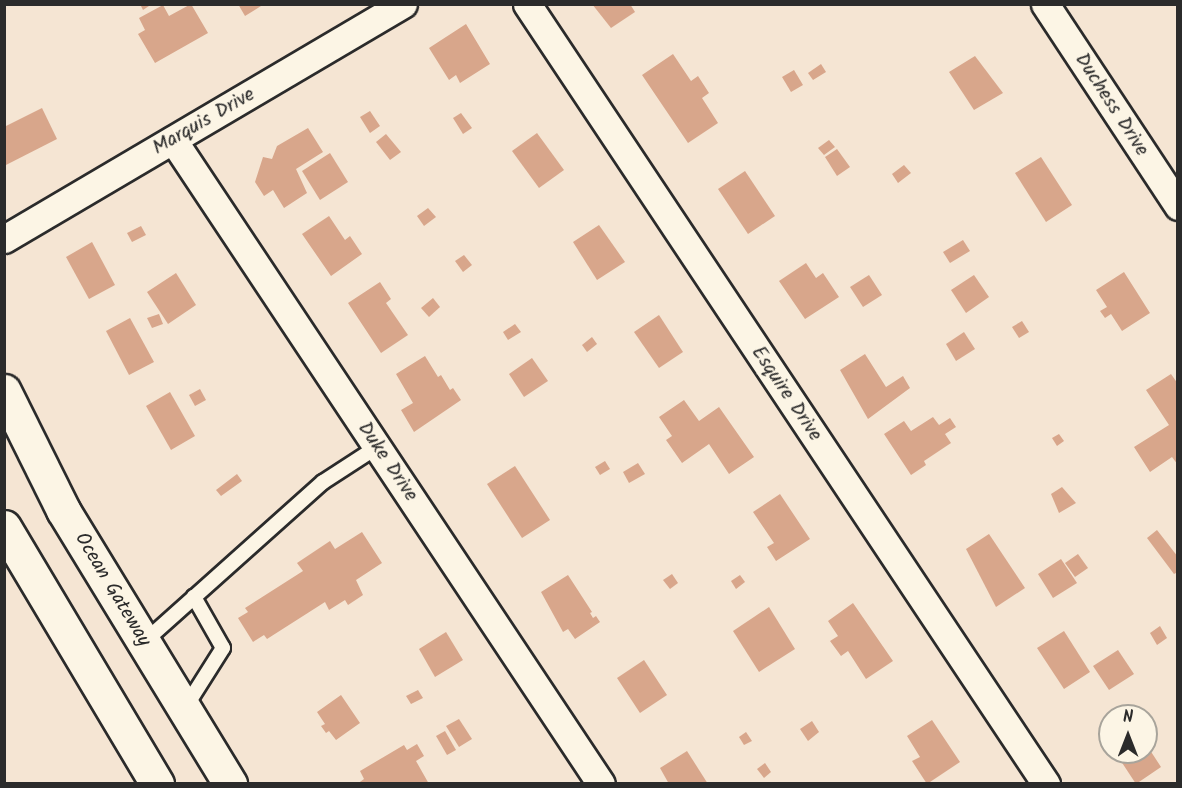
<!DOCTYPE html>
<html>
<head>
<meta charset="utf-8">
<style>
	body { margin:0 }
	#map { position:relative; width:1182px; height:788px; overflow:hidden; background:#f5e5d3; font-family:Kalam,sans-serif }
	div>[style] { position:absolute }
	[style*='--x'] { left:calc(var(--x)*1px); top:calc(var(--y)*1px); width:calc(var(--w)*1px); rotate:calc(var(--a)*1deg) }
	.building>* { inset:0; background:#d8a68b }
	.roads { filter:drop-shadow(2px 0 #2b2b2b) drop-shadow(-2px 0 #2b2b2b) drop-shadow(0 2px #2b2b2b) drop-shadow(0 -2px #2b2b2b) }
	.service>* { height:14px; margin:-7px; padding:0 7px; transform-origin:7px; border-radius:7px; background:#fcf5e5 }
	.minor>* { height:27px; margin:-13.5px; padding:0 13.5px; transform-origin:13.5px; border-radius:13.5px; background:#fcf5e5 }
	.primary>* { height:33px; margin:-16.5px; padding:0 16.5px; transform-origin:16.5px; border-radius:16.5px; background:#fcf5e5 }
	span { translate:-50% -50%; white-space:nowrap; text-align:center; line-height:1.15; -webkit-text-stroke:5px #fcf5e5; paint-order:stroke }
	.street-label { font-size:20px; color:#2b2b2b }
	.frame { position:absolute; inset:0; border:6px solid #2b2b2b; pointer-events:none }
	.north { position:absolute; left:1098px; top:704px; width:60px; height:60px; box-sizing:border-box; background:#fcf5e5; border:2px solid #a8a49b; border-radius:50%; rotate:0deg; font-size:16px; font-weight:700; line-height:24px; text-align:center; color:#2b2b2b }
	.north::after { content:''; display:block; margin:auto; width:21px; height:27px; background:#2b2b2b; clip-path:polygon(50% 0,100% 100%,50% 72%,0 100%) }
</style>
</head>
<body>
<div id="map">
	<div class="building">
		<i style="clip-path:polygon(140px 4px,152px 4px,143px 10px)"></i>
		<i style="clip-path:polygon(191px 4px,208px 33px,155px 63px,138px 34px,145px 30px,139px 18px,163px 5px,169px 16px)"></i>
		<i style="clip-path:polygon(238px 4px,261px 4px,261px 6px,245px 16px)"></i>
		<i style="clip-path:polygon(592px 4px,630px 4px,635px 12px,611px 28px)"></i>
		<i style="clip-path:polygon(466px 24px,490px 64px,460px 83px,456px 75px,449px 80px,429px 48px)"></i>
		<i style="clip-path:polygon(673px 54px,691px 81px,698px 76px,709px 93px,702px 98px,718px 123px,688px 143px,642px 75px)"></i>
		<i style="clip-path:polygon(975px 56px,1003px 93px,974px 110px,949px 72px)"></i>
		<i style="clip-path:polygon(821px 64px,826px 72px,813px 80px,808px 73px)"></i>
		<i style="clip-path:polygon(794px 70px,803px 85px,791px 92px,782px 77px)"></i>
		<i style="clip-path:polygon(42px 108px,57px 139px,4px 166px,4px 127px)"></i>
		<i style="clip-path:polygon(370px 111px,380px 126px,370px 133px,360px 117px)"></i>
		<i style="clip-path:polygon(461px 113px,472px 128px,463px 134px,453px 118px)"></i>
		<i style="clip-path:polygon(308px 128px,323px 152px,296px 169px,307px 193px,284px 208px,273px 190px,264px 196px,255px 182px,263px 157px,272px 159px,277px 146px)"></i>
		<i style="clip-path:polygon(537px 133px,564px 170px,539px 188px,512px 151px)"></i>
		<i style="clip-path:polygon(386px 134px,401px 152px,390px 160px,376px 142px)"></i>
		<i style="clip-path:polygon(829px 140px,835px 147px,824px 155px,818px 148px)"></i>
		<i style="clip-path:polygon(837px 149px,850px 167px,837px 176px,825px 157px)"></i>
		<i style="clip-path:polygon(330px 153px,348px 182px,320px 200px,302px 171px)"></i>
		<i style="clip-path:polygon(1041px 157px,1072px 205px,1046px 222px,1015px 173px)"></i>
		<i style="clip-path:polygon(904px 165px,911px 173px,898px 183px,892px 174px)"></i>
		<i style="clip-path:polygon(745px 171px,775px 216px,748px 234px,718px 189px)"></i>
		<i style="clip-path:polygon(428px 208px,436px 217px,424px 226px,417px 216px)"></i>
		<i style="clip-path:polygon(329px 216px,345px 240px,350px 236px,362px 254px,331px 276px,302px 234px)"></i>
		<i style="clip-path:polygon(599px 225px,625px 262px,597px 280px,573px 242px)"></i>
		<i style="clip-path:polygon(141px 226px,146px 235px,132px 242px,127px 233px)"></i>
		<i style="clip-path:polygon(963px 240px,970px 251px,950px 263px,943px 252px)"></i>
		<i style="clip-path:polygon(92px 242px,115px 285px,89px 299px,66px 257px)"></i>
		<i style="clip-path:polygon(464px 255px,472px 265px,463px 272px,455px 261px)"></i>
		<i style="clip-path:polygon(806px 263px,816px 278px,823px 273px,839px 297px,805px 319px,779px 281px)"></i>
		<i style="clip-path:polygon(1124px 272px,1150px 313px,1122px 331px,1111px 314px,1105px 318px,1100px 311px,1107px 307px,1096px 290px)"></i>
		<i style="clip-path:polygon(176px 273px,196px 305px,168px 324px,147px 292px)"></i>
		<i style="clip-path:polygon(869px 275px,882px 295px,863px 307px,850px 287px)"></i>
		<i style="clip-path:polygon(974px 275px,989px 297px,966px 313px,951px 290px)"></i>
		<i style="clip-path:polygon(380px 282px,391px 299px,386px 303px,408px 335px,381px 353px,348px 303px)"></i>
		<i style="clip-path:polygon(433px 298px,440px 307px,429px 317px,421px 308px)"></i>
		<i style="clip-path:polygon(159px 314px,163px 324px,152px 328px,147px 318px)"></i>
		<i style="clip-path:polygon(659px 315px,683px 352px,659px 368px,634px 332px)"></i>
		<i style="clip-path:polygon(130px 318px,154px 362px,129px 375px,106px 331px)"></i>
		<i style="clip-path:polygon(1022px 321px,1029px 332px,1019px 338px,1012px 327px)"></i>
		<i style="clip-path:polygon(515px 324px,521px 332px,508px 340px,503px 332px)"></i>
		<i style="clip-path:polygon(964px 332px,975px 349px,956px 361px,946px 344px)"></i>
		<i style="clip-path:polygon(592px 337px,597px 344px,587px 352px,582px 345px)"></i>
		<i style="clip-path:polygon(865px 354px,886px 387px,903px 376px,910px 388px,868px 419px,840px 370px)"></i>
		<i style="clip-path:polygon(425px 356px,438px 377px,441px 375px,450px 390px,453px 388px,461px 400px,414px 432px,401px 410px,413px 403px,396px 374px)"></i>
		<i style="clip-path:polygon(532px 358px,548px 381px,524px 397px,509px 374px)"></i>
		<i style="clip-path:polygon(1171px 374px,1178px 384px,1178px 465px,1172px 457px,1150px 472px,1134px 447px,1169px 425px,1146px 390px)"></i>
		<i style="clip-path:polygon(200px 389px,206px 400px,195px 406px,189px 395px)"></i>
		<i style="clip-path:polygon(170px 392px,195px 436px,171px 450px,146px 406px)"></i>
		<i style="clip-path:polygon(684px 400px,699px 421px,719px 407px,754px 457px,729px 474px,709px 444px,682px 463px,666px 440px,672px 436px,659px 417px)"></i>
		<i style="clip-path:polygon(933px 417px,939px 425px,950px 418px,956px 427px,945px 434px,951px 443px,924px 461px,926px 465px,911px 475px,884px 434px,904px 421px,911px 431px)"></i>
		<i style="clip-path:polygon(1059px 434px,1064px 441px,1057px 446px,1052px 438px)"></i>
		<i style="clip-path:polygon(605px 461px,610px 469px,600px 475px,595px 467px)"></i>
		<i style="clip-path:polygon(638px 463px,645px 474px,629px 483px,623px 472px)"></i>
		<i style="clip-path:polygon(515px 466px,550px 520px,522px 538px,487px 484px)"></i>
		<i style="clip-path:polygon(237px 474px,242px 481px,221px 496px,216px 490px)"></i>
		<i style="clip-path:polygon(1062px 487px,1076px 503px,1059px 513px,1051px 494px)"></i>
		<i style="clip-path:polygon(780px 494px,810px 539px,776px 561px,767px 547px,774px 543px,753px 512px)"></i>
		<i style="clip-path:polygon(1157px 530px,1178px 557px,1178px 572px,1174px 574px,1147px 538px)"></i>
		<i style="clip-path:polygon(362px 532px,382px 563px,356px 580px,363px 595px,348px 605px,345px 600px,329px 610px,325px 602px,267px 639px,264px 635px,253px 642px,238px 618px,248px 612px,245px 608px,303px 571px,297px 563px,330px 541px,335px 549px)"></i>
		<i style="clip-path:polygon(989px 534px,1025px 588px,996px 607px,966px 549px)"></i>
		<i style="clip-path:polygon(1078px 554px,1088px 568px,1075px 577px,1065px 563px)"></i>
		<i style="clip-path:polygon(1061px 559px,1077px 583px,1053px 598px,1038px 574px)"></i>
		<i style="clip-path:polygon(672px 574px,678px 583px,670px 589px,663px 580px)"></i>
		<i style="clip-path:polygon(568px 575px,592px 612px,590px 613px,593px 618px,596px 616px,600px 622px,575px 639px,568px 629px,563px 632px,541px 592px)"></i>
		<i style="clip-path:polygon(740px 575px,745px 582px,736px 589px,731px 581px)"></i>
		<i style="clip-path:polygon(853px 603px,893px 661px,866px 679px,848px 651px,841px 656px,830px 641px,838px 636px,828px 621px)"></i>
		<i style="clip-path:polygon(769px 607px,795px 649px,759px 672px,733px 631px)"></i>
		<i style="clip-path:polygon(1160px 626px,1167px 638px,1157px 645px,1150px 633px)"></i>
		<i style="clip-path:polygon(1064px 631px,1090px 672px,1064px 689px,1037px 648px)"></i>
		<i style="clip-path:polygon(446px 632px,463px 660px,435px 677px,419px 649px)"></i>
		<i style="clip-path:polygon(1118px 650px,1134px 674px,1109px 690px,1093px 666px)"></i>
		<i style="clip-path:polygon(644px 660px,667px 695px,640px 713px,617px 678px)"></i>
		<i style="clip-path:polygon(418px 690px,423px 698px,411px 704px,406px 696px)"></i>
		<i style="clip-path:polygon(341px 695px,360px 723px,336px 740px,329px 731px,326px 733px,321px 726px,325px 724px,317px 712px)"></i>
		<i style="clip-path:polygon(459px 719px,472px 739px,459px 747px,446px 726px)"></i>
		<i style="clip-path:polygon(932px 720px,960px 762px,927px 784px,912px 761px,920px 757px,907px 736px)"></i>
		<i style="clip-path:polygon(812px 721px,819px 732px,808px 741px,800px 729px)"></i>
		<i style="clip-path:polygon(445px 731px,456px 750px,447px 755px,436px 736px)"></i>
		<i style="clip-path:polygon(746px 732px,752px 741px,744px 745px,739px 737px)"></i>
		<i style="clip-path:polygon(417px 744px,424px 756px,416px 761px,429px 784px,357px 784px,364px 779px,360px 771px,404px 745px,407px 750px)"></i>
		<i style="clip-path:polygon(1146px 744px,1161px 767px,1136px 784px,1115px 752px,1146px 752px)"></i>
		<i style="clip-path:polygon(687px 751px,708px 784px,669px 784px,660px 768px)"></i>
		<i style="clip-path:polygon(765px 763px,771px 772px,764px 778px,757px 769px)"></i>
	</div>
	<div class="roads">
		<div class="service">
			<i style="--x:144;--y:642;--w:240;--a:-41.8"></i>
			<i style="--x:323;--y:482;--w:64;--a:-32.9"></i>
			<i style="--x:185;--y:708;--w:71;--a:-57.7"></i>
			<i style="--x:223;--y:648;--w:59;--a:-119.6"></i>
		</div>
		<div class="minor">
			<i style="--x:527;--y:4;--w:937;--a:56.36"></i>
			<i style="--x:1045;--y:4;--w:242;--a:56.6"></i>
			<i style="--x:173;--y:140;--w:773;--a:56.39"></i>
			<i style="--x:4;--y:239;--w:463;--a:-30.5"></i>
		</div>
		<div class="primary">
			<i style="--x:4;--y:391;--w:133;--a:63.6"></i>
			<i style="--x:63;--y:510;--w:321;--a:58.6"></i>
			<i style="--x:4;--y:527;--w:299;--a:59.2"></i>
		</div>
	</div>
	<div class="street-label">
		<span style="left:1111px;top:105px;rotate:57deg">Duchess Drive</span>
		<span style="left:204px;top:122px;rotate:-30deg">Marquis Drive</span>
		<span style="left:786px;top:394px;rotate:56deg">Esquire Drive</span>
		<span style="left:387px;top:462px;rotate:56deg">Duke Drive</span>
		<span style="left:112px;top:590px;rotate:59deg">Ocean Gateway</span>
	</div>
	<div class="frame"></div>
	<div class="north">N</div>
</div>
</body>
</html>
